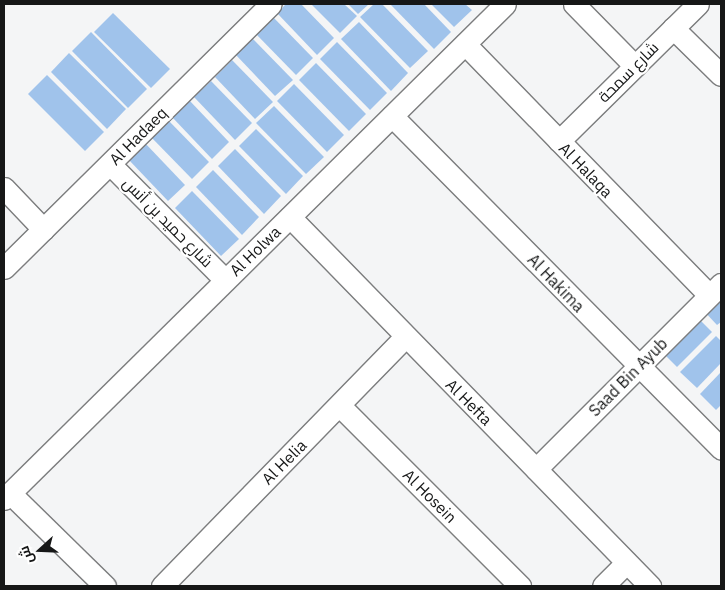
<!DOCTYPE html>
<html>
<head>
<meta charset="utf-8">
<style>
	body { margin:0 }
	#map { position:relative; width:725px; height:590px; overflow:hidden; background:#f4f5f6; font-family:"IBM Plex Sans",Cairo,sans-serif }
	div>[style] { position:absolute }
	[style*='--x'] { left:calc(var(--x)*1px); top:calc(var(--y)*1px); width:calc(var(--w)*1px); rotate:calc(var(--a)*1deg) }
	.building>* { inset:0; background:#a0c3eb }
	.roads { filter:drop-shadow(1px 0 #7c7d7e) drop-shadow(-1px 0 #7c7d7e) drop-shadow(0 1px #7c7d7e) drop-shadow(0 -1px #7c7d7e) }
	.minor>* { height:21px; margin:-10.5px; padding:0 10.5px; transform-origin:10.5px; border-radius:10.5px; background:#fff }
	span { translate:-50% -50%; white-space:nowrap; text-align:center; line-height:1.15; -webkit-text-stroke:4.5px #fff; paint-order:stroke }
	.street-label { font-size:16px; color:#161717 }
	.frame { position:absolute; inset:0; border:5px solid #161717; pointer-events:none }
	.north { position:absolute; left:15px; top:525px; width:50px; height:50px; -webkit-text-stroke:4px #fff; paint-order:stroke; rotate:250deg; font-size:14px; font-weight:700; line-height:20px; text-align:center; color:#161717 }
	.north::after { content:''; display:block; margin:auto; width:18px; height:22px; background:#161717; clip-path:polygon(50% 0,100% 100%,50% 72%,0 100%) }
</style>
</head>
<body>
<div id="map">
	<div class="building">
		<i style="clip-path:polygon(286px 4px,301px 4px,334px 38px,317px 55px,277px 13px)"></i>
		<i style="clip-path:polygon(311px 4px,344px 4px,357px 16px,340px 33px)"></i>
		<i style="clip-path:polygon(348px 4px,369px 4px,358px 14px)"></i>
		<i style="clip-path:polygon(374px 4px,382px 4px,428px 51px,410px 68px,360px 17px)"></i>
		<i style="clip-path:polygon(390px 4px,424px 4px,451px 32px,434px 49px)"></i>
		<i style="clip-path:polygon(431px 4px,465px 4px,472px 10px,454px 27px)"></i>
		<i style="clip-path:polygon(113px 13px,170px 69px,151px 88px,94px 32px)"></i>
		<i style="clip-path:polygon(272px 16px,313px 58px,296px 75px,255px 33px)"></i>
		<i style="clip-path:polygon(359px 22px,408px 73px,391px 91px,341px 39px)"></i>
		<i style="clip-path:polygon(91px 32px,147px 89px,128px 108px,72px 51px)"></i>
		<i style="clip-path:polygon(252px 38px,293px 80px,275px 96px,235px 54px)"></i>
		<i style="clip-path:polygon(337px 42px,387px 93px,370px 110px,320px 59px)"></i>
		<i style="clip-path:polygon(69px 53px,126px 109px,107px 129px,51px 72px)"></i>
		<i style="clip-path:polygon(232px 60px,273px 102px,255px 119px,215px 77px)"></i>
		<i style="clip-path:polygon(316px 63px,366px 114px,349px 131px,299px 80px)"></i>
		<i style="clip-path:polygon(47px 75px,104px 132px,85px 151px,28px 94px)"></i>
		<i style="clip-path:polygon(211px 81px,252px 123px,235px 140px,194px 97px)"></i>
		<i style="clip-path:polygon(294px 84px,344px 135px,327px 152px,277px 101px)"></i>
		<i style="clip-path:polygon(189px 100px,229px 142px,212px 159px,172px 117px)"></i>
		<i style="clip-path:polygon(274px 106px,324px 157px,306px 174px,256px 123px)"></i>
		<i style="clip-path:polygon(168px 120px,209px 162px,192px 179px,151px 137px)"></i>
		<i style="clip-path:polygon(256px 129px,303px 176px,286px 194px,239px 146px)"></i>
		<i style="clip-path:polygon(144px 142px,185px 185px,168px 201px,128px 159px)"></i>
		<i style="clip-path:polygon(235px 149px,281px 196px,264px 214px,218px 166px)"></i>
		<i style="clip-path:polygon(213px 170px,259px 217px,242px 235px,196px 187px)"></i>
		<i style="clip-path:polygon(192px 191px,239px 239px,221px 256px,175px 208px)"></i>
		<i style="clip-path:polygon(721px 292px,721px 322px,717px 325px,703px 310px)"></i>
		<i style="clip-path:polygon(696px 316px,712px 332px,677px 367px,661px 351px)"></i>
		<i style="clip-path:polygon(716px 336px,721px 341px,721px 363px,697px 388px,680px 372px)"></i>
		<i style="clip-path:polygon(721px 372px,721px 405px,716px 410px,700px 394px)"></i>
	</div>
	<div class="roads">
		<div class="minor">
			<i style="--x:574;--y:4;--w:87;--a:45.5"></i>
			<i style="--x:673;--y:28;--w:67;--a:44.4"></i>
			<i style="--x:465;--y:44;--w:350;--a:45.8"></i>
			<i style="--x:392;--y:116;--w:468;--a:45.3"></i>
			<i style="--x:559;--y:141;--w:195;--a:-44.6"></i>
			<i style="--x:110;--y:164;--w:163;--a:45.2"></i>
			<i style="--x:4;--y:188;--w:57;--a:46.4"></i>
			<i style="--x:290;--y:217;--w:516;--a:45.71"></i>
			<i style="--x:4;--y:268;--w:375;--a:-44.7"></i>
			<i style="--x:340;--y:406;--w:255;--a:45"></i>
			<i style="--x:536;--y:469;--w:262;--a:-45"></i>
			<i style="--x:10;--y:493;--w:133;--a:44.4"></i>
			<i style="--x:4;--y:499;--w:704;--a:-44.65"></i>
			<i style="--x:162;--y:586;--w:348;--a:-45.7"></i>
			<i style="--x:603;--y:586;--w:33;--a:-45"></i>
		</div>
	</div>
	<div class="street-label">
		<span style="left:628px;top:72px;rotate:-45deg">شارع سمحة</span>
		<span style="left:138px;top:136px;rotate:-45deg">Al Hadaeq</span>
		<span style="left:586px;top:170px;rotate:46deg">Al Halaqa</span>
		<span style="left:168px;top:222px;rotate:45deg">شارع حميد بن أنس</span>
		<span style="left:255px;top:251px;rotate:-44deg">Al Holwa</span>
		<span style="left:556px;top:283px;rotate:46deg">Al Hakima</span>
		<span style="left:628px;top:377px;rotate:-45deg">Saad Bin Ayub</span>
		<span style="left:469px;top:402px;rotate:45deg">Al Hefta</span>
		<span style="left:284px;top:462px;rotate:-45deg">Al Helia</span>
		<span style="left:430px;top:496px;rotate:45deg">Al Hosein</span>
	</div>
	<div class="frame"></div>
	<div class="north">ش</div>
</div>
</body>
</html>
